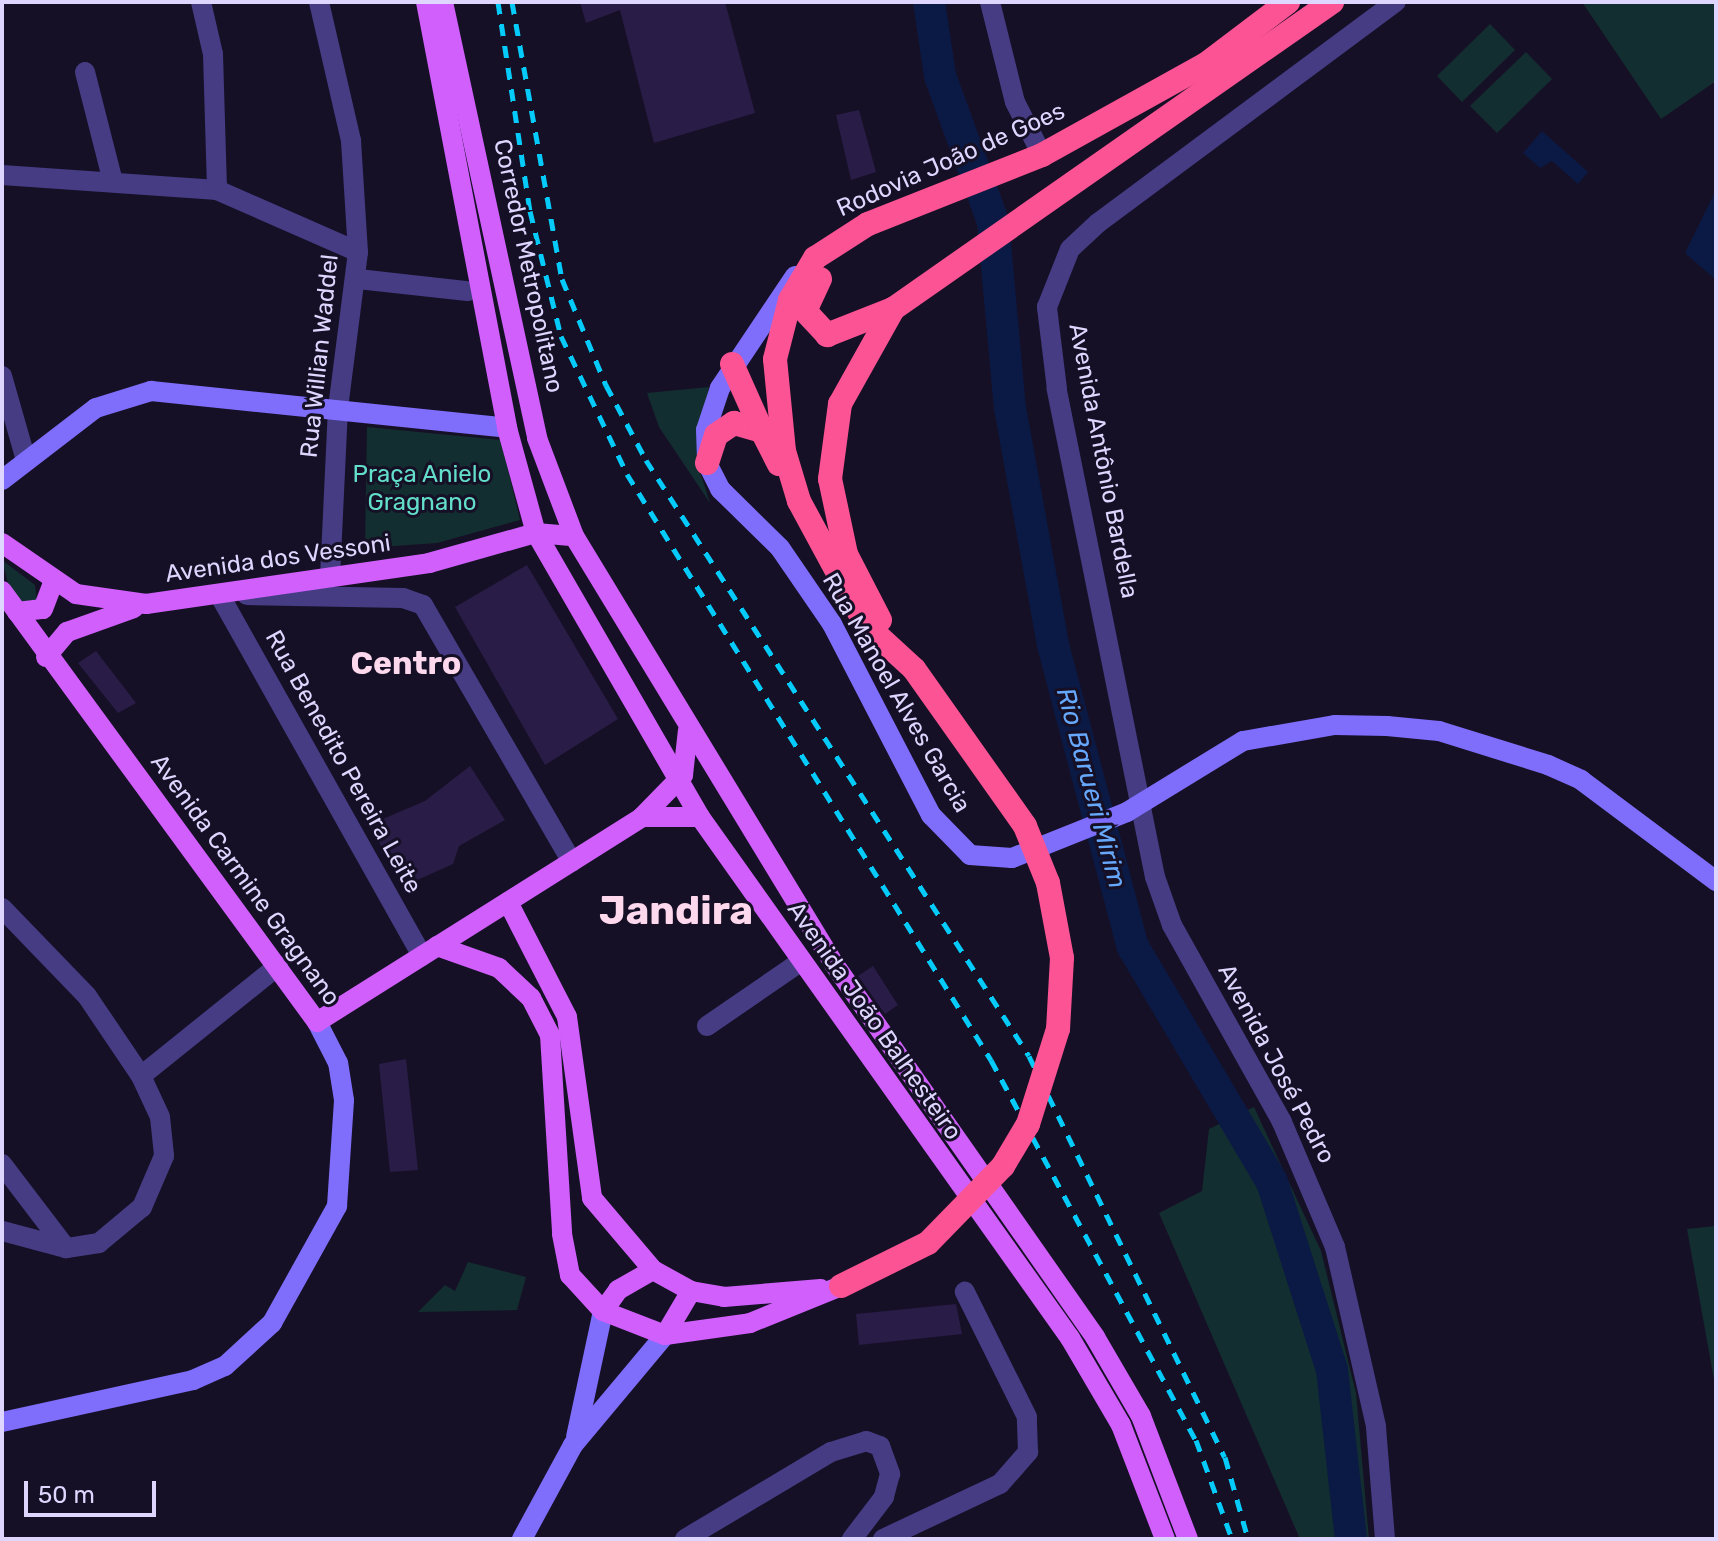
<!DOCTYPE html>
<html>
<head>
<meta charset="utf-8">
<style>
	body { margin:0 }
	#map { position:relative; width:1718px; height:1541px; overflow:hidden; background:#161026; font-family:Rubik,sans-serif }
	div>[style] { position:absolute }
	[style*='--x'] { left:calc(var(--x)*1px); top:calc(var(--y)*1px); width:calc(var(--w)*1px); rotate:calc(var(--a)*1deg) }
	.green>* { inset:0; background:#132e30 }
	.water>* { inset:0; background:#0b1a44 }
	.river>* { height:32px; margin:-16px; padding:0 16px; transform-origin:16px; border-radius:16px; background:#0b1a44 }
	.building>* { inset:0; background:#291c47 }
	.street>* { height:20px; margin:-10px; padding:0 10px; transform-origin:10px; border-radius:10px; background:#453c84 }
	.secondary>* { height:20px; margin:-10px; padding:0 10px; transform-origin:10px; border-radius:10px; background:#7f6efc }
	.primary>* { height:20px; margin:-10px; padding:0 10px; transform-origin:10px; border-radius:10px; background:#d05ffc }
	.highway>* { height:24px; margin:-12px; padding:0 12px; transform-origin:12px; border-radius:12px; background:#fc5394 }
	.rail>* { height:5px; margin-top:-2.5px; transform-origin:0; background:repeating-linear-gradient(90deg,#05cbfa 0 12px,transparent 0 22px) }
	.highway-bridge>* { height:24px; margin:-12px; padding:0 12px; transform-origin:12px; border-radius:12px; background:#fc5394 }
	span { translate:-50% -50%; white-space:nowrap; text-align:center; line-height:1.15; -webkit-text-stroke:6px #161026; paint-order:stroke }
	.street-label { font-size:24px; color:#ded6fe }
	.park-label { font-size:24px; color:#62deca }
	.water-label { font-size:26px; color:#66a8fc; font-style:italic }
	.district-label { font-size:32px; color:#fed8ed; font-weight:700 }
	.town-label { font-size:40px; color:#fed8ed; font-weight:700 }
	.frame { position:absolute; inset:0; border:4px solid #ded6fe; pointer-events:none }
	.scale { position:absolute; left:24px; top:1481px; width:132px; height:36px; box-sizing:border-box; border:4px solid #ded6fe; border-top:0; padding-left:10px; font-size:24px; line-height:28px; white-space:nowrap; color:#ded6fe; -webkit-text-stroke:6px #161026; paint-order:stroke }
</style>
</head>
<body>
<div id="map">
	<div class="green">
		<i style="clip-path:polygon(1582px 2px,1716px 2px,1716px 81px,1661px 119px)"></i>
		<i style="clip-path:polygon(1490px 24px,1515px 50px,1462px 102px,1437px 76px)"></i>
		<i style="clip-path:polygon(1526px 52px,1552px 79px,1497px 133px,1470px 106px)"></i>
		<i style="clip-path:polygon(709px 387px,696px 459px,710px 503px,659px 427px,647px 393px)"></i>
		<i style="clip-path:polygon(367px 427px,501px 440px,520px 520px,437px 543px,365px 548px)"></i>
		<i style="clip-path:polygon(2px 560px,35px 585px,37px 603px,25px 606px,10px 591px)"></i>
		<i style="clip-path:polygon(1254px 1107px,1321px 1251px,1356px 1393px,1369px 1539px,1300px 1539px,1159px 1213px,1202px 1191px,1209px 1129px)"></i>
		<i style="clip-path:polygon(1716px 1226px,1716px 1391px,1687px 1229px)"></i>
		<i style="clip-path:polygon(468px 1262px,526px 1277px,517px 1310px,418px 1312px,445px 1285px,455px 1291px)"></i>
	</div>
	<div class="water">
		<i style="clip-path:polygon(1542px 131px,1588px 172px,1578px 184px,1552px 161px,1540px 168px,1523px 153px)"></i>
		<i style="clip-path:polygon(1716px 190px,1716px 280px,1685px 253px)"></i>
	</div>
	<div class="river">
		<i style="--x:929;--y:2;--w:75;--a:81.5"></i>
		<i style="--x:940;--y:76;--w:155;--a:70"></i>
		<i style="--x:993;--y:222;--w:187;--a:84.8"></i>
		<i style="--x:1010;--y:408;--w:241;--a:79.7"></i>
		<i style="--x:1053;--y:645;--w:312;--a:75.2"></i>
		<i style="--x:1133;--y:947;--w:273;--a:59.4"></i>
		<i style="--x:1272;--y:1182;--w:197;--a:72.3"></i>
		<i style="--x:1332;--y:1370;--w:170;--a:83.6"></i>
	</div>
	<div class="building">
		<i style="clip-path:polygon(580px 2px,725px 2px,755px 113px,654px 143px,620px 10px,586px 23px)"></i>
		<i style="clip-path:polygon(859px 110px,876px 172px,851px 180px,836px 115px)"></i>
		<i style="clip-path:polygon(527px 565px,618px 719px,545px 765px,455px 607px)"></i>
		<i style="clip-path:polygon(96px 651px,136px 703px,118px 713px,78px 663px)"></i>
		<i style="clip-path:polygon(470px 766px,505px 820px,459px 846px,453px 864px,404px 886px,369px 825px,425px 801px)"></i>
		<i style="clip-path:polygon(873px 966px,898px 1005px,885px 1014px,858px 976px)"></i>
		<i style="clip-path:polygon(406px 1059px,418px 1170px,390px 1172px,379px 1064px)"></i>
		<i style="clip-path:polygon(956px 1304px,962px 1334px,859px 1345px,856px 1314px)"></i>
	</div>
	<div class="street">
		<i style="--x:201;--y:2;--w:53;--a:77"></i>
		<i style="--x:213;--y:54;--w:136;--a:88.3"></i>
		<i style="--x:319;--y:2;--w:143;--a:77"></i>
		<i style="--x:351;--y:141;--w:111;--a:86.4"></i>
		<i style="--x:358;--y:252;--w:157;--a:97.3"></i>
		<i style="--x:338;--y:408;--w:168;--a:92.7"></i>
		<i style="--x:990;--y:2;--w:103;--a:76"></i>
		<i style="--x:1015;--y:102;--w:59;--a:63"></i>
		<i style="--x:85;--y:72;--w:109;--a:75.7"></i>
		<i style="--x:2;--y:175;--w:216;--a:4"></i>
		<i style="--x:217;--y:190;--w:154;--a:23.7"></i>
		<i style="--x:358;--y:279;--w:110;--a:6.3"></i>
		<i style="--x:2;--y:376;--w:84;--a:74.1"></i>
		<i style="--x:219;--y:594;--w:415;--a:60.7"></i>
		<i style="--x:247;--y:595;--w:156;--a:1.1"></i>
		<i style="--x:403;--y:598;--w:21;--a:19"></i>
		<i style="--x:423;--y:605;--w:297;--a:59.9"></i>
		<i style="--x:2;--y:908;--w:122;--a:46"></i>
		<i style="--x:87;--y:996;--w:97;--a:56"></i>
		<i style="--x:141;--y:1076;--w:45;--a:65.1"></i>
		<i style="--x:160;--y:1117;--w:39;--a:84"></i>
		<i style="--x:164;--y:1156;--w:56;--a:113.3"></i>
		<i style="--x:142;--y:1207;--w:56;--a:140.1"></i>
		<i style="--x:99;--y:1243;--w:33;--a:171"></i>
		<i style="--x:66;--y:1248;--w:66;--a:-165.1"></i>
		<i style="--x:707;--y:1026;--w:113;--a:-34.5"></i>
		<i style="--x:141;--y:1076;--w:176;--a:-38.8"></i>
		<i style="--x:2;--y:1164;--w:106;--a:52.7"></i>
		<i style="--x:685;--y:1539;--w:170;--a:-30.8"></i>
		<i style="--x:831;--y:1452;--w:37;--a:-17"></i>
		<i style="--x:866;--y:1441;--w:15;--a:20"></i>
		<i style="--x:880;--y:1446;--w:30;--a:70"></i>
		<i style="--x:890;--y:1474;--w:24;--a:105"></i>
		<i style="--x:884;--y:1497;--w:53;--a:127.3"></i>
		<i style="--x:883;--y:1539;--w:129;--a:-25.2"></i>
		<i style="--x:1000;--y:1484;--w:43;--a:-48.8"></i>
		<i style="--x:1028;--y:1452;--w:35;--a:-92"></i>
		<i style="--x:1027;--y:1417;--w:140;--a:-116.4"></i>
		<i style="--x:1385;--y:1539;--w:113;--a:-94.6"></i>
		<i style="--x:1376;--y:1426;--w:184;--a:-102.9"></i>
		<i style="--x:1335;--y:1247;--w:136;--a:-113"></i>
		<i style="--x:1282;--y:1122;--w:226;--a:-119.2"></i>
		<i style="--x:1172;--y:925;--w:51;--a:-109.5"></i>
		<i style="--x:1155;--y:877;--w:498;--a:-101.4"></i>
		<i style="--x:1057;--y:389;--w:83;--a:-97"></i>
		<i style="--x:1047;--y:307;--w:62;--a:-68.4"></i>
		<i style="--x:1070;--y:249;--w:38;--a:-43"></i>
		<i style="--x:1098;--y:223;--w:371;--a:-36.6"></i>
	</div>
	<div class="secondary">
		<i style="--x:795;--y:276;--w:135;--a:123.8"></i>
		<i style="--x:720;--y:388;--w:44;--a:108.4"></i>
		<i style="--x:706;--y:430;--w:33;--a:88"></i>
		<i style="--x:707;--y:463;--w:29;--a:63"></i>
		<i style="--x:720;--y:489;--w:84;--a:44.5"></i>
		<i style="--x:780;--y:548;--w:92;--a:55.6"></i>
		<i style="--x:832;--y:624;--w:215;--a:62.6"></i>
		<i style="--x:931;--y:815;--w:56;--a:45.7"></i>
		<i style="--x:970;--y:855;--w:42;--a:4.1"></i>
		<i style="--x:1012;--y:858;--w:124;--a:-21.8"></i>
		<i style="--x:1127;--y:812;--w:136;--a:-31.5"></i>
		<i style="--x:1243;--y:741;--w:93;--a:-9.9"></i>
		<i style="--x:1335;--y:725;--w:52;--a:1.1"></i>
		<i style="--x:1387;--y:726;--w:52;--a:5.5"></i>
		<i style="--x:1439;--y:731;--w:114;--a:17.3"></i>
		<i style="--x:1548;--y:765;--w:36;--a:24"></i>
		<i style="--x:1581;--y:780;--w:169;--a:36.8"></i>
		<i style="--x:2;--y:480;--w:118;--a:-37.5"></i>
		<i style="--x:96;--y:408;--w:58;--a:-17.2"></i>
		<i style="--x:151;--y:391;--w:358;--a:5.9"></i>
		<i style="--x:2;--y:1422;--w:196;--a:-12.4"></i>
		<i style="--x:193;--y:1380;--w:35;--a:-24"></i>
		<i style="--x:225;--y:1366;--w:64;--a:-42.5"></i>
		<i style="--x:272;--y:1323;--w:134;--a:-60.9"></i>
		<i style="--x:337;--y:1206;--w:106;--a:-86.2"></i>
		<i style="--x:344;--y:1100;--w:37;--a:-99"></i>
		<i style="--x:338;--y:1063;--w:46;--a:-117.1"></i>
		<i style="--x:576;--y:1437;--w:129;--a:-77.9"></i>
		<i style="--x:522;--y:1539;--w:107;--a:-61.5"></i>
		<i style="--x:573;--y:1445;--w:143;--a:-50.1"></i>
	</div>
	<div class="primary">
		<i style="--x:426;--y:2;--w:434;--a:79.2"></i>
		<i style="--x:507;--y:428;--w:109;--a:74.6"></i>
		<i style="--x:536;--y:533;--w:328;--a:60"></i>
		<i style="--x:700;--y:817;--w:639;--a:54.62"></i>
		<i style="--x:1070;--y:1338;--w:101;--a:59.6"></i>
		<i style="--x:1121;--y:1425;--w:122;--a:68.9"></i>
		<i style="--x:443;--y:2;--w:446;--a:77.8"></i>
		<i style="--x:537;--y:438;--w:105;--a:69.3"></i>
		<i style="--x:574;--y:536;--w:501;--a:58.72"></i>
		<i style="--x:834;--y:964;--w:455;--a:55"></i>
		<i style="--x:1095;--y:1337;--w:91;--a:59.8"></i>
		<i style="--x:1141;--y:1416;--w:132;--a:69.1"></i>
		<i style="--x:2;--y:543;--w:90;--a:34.6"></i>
		<i style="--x:76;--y:594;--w:71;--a:8.1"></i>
		<i style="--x:146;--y:604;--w:286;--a:-8.2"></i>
		<i style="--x:429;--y:563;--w:111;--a:-15.7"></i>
		<i style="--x:536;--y:533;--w:38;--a:5"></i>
		<i style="--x:2;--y:591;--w:534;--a:53.84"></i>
		<i style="--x:317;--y:1022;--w:384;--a:-32.2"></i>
		<i style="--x:642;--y:817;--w:59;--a:-45.7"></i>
		<i style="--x:683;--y:775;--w:45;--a:-83.7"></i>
		<i style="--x:17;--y:612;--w:26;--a:-7"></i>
		<i style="--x:43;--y:609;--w:30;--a:-69"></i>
		<i style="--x:46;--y:657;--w:33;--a:-50"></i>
		<i style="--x:67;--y:632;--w:71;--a:-19.7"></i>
		<i style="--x:642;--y:817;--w:58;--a:0"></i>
		<i style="--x:508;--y:902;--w:129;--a:62.8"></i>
		<i style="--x:567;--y:1017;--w:183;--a:82.1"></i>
		<i style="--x:592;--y:1198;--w:94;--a:49.7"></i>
		<i style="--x:653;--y:1270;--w:43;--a:28.9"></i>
		<i style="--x:691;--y:1291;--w:34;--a:10"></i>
		<i style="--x:724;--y:1297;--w:97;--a:-4.7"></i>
		<i style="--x:437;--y:946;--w:66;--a:19.5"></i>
		<i style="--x:499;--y:968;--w:44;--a:43.2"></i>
		<i style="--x:531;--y:998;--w:42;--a:62.8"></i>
		<i style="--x:550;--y:1035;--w:199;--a:86.5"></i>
		<i style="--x:562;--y:1234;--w:42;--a:79"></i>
		<i style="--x:570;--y:1275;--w:49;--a:47.5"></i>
		<i style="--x:603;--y:1311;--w:66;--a:21.2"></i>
		<i style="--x:665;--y:1335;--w:86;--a:-8"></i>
		<i style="--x:750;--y:1323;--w:98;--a:-22.1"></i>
		<i style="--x:603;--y:1311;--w:26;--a:-54"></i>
		<i style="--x:618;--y:1290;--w:40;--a:-29.7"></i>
		<i style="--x:665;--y:1335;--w:51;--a:-59.4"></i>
	</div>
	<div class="highway">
		<i style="--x:820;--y:279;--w:35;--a:115"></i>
		<i style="--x:805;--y:311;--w:33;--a:47"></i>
		<i style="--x:827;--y:335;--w:71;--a:-21.5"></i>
		<i style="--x:732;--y:364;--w:73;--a:65.9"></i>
		<i style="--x:707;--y:463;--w:29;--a:-72"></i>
		<i style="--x:716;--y:435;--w:22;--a:-34"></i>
		<i style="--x:734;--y:423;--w:29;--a:16"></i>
		<i style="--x:762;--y:431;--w:37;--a:63"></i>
		<i style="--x:880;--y:620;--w:74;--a:-117.3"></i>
		<i style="--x:846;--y:554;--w:77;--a:-102"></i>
		<i style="--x:830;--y:479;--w:76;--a:-82.4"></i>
		<i style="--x:840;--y:404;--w:109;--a:-60.8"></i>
		<i style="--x:893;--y:309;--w:536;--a:-34.97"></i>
		<i style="--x:914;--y:669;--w:65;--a:-137.5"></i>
		<i style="--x:866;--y:625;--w:141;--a:-118.4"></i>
		<i style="--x:799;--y:501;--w:52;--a:-106.7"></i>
		<i style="--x:784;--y:451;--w:92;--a:-95.6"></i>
		<i style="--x:775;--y:359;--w:61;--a:-75.7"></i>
		<i style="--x:790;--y:300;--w:49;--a:-59.2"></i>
		<i style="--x:815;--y:258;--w:63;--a:-32.7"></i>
		<i style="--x:868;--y:224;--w:187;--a:-21.6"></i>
		<i style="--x:1042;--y:155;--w:188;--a:-29"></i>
		<i style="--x:1206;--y:64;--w:103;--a:-37.1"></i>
		<i style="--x:841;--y:1286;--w:97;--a:-26.3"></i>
	</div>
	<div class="rail">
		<i style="--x:498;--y:2;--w:211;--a:81.3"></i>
		<i style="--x:530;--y:211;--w:129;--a:76.1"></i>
		<i style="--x:561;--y:336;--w:153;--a:64.4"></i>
		<i style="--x:627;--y:474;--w:690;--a:58.15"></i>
		<i style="--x:991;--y:1060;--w:432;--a:61.7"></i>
		<i style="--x:1196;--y:1440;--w:105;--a:70"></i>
		<i style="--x:512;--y:2;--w:281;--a:79.8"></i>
		<i style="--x:562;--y:279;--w:115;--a:67.5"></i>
		<i style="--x:606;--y:385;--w:85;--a:61.9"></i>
		<i style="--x:646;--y:460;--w:708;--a:57.27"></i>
		<i style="--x:1029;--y:1056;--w:446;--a:64"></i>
		<i style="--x:1225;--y:1457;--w:85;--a:74.3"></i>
	</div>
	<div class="highway-bridge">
		<i style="--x:914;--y:669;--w:192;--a:54.7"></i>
		<i style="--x:1025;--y:826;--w:61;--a:68"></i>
		<i style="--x:1048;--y:883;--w:76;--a:79.4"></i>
		<i style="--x:1062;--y:958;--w:71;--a:93.2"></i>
		<i style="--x:1058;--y:1029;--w:100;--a:107.5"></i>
		<i style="--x:1028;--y:1124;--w:49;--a:120.8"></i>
		<i style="--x:1003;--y:1166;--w:107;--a:134.2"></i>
	</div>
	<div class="street-label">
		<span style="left:951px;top:160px;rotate:-24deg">Rodovia João de Goes</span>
		<span style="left:528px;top:266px;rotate:78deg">Corredor Metropolitano</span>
		<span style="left:320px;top:356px;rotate:-84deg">Rua Willian Waddel</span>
		<span style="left:1103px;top:461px;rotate:79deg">Avenida Antônio Bardella</span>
		<span style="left:278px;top:559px;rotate:-8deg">Avenida dos Vessoni</span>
		<span style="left:896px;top:693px;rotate:60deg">Rua Manoel Alves Garcia</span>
		<span style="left:343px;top:762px;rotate:61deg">Rua Benedito Pereira Leite</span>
		<span style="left:245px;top:880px;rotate:54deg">Avenida Carmine Gragnano</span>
		<span style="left:874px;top:1021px;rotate:55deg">Avenida João Balhesteiro</span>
		<span style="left:1276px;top:1064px;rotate:62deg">Avenida José Pedro</span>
	</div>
	<div class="park-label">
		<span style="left:422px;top:489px">Praça Anielo<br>Gragnano</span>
	</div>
	<div class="water-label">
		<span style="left:1091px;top:788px;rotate:75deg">Rio Barueri Mirim</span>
	</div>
	<div class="district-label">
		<span style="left:406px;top:663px">Centro</span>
	</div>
	<div class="town-label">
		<span style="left:676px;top:911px">Jandira</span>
	</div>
	<div class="frame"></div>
	<div class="scale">50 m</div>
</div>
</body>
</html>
